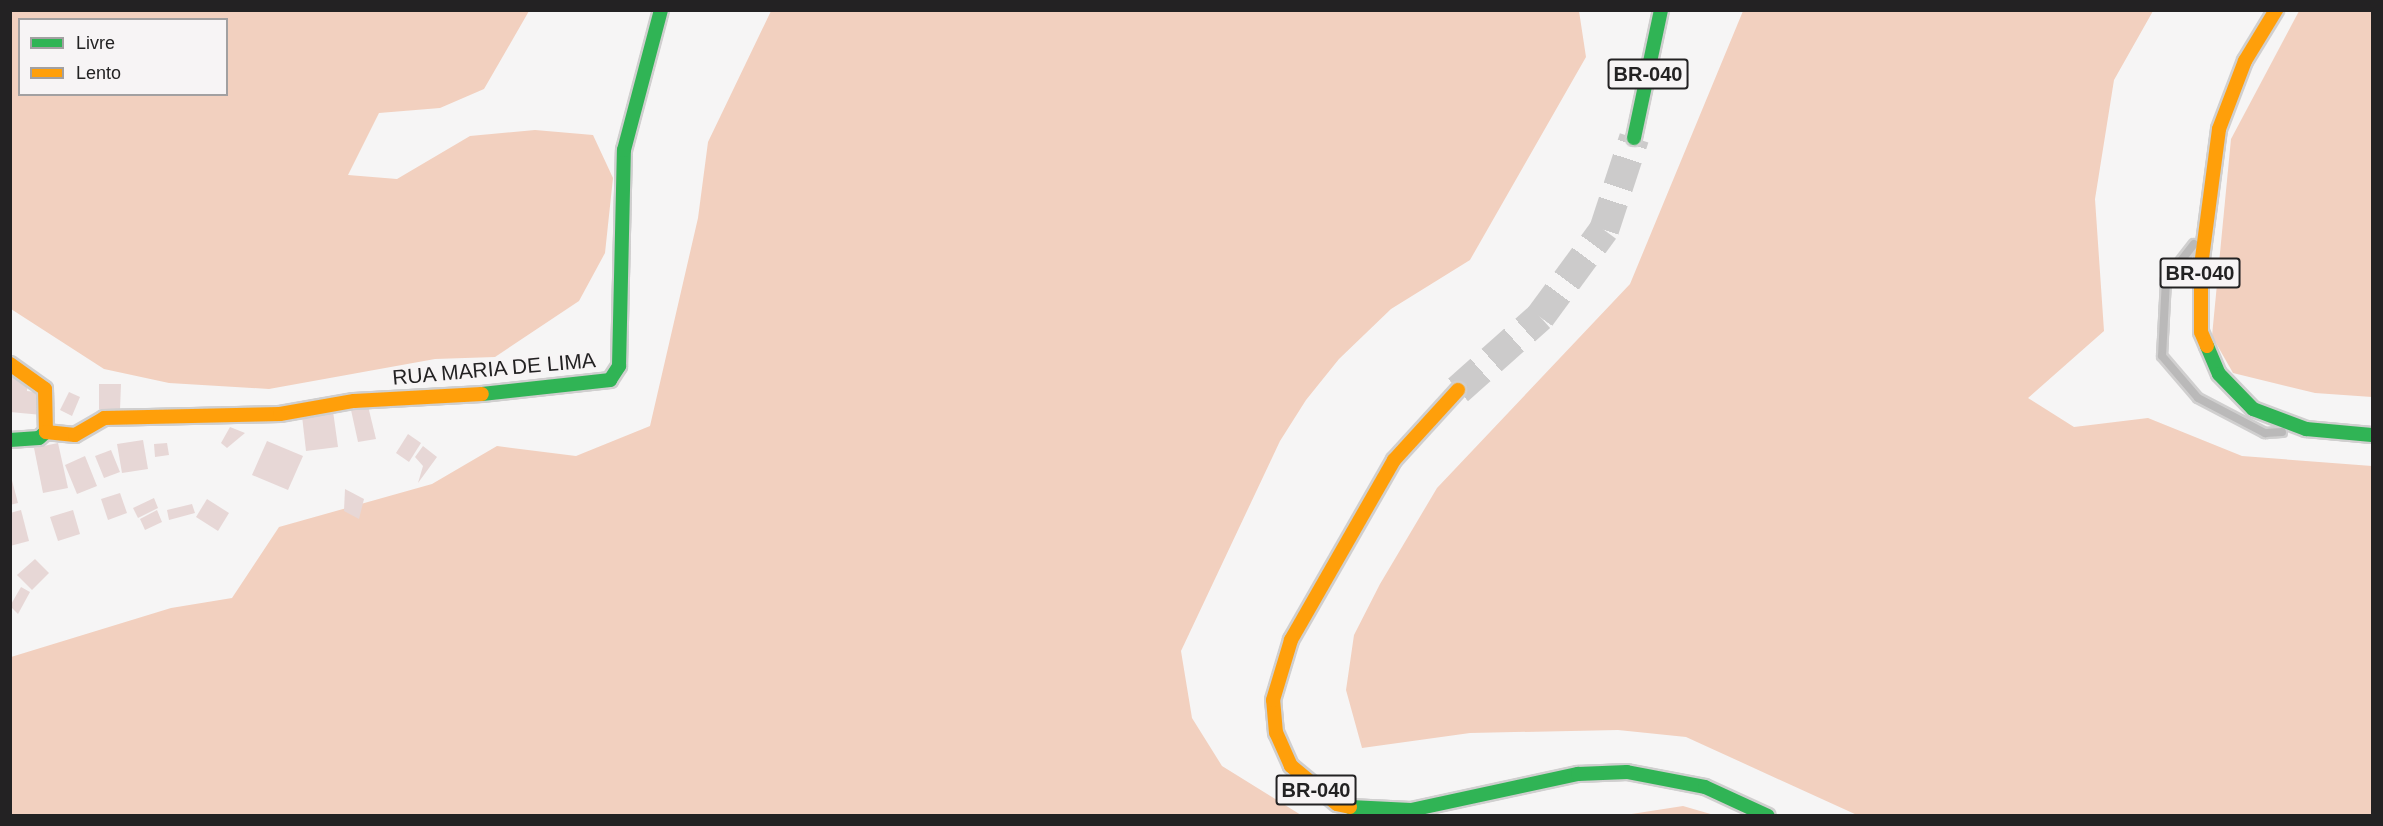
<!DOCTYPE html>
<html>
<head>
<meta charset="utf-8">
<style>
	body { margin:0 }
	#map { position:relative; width:2383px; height:826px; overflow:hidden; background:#f6f5f5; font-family:Arial,sans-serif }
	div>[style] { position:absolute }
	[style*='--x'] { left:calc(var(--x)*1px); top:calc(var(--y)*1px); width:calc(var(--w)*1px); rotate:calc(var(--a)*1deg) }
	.green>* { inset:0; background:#f2d0bf }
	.building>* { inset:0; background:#e7d7d6 }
	.highway-tunnel>* { height:30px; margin-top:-15px; transform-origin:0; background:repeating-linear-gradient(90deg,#cccbcb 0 30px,transparent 0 45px) }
	.roads { filter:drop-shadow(2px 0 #d0cfcf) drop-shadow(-2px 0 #d0cfcf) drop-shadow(0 2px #d0cfcf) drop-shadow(0 -2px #d0cfcf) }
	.lane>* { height:8px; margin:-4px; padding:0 4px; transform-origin:4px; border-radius:4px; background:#bab9b9 }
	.fast>* { height:14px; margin:-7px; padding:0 7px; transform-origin:7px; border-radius:7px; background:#30b455 }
	.slow>* { height:14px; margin:-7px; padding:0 7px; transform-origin:7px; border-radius:7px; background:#ff9f0a }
	span { translate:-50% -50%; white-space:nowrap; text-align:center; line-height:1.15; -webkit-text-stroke:4.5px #f7f4f5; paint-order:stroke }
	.shield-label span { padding:2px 4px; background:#f7f4f5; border:2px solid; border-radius:4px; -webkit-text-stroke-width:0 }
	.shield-label { font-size:20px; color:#232223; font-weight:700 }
	.street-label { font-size:21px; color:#232223 }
	.frame { position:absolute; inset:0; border:12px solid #232223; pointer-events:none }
	.legend { position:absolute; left:18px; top:18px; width:210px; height:78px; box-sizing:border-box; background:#f7f4f5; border:2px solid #a2a0a1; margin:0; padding:8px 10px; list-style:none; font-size:18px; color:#232223 }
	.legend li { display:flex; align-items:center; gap:12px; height:30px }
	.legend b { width:30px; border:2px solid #a2a0a1 }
</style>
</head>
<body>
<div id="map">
	<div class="green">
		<i style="clip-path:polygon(evenodd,10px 11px,529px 11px,484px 89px,440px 108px,379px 113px,348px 175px,397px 179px,470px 136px,535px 130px,593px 135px,613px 178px,605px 253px,579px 301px,495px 357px,435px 359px,269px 389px,169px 383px,104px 369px,11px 309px,10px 11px,20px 20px,226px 20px,226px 94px,20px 94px,20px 20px)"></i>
		<i style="clip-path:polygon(771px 11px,1579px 11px,1586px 57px,1470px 260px,1391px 309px,1339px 359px,1306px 400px,1280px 441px,1181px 651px,1192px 718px,1222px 766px,1301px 815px,11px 816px,11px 657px,171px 608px,232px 598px,279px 527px,432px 484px,497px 446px,576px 456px,650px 426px,698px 218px,708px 142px)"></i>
		<i style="clip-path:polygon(1743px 11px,2153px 11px,2114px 80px,2095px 199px,2104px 331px,2028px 398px,2074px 427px,2148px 418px,2242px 456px,2372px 466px,2372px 815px,1857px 815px,1686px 737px,1618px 730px,1470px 733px,1362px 748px,1346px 690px,1354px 635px,1380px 584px,1437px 488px,1630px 284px)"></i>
		<i style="clip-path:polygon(2299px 11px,2372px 11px,2372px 397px,2315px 393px,2233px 373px,2212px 336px,2231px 139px)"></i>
		<i style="clip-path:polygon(1683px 806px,1714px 815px,1625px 815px)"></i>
	</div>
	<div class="building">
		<i style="clip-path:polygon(10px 377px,28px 379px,27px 391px,45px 393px,42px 415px,10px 412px)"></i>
		<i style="clip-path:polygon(99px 384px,121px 384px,120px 410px,99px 409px)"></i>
		<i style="clip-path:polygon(69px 392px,80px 397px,72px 416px,60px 410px)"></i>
		<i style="clip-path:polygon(368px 406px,376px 439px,358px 442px,351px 410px)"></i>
		<i style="clip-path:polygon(333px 411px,338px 447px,306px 451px,302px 416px)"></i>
		<i style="clip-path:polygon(230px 427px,245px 433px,227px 448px,221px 443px)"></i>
		<i style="clip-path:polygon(408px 434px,421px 443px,409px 462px,396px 453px)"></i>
		<i style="clip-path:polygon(143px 440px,148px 469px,122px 473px,117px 444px)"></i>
		<i style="clip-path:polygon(267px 441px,303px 456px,288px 490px,252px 475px)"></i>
		<i style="clip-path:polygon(58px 443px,68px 488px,43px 493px,34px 448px)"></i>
		<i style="clip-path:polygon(167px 443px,169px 455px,155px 457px,154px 444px)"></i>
		<i style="clip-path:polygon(423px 446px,437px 457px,418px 483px,423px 466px,415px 457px)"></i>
		<i style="clip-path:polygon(111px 450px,120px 472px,104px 478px,95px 456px)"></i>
		<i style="clip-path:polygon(85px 456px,97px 486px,77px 494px,65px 465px)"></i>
		<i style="clip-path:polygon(10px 473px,18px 503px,10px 505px)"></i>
		<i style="clip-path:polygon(345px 489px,364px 499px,359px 519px,344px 511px)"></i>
		<i style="clip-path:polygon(120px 493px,127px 513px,108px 520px,101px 499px)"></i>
		<i style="clip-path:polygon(154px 498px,158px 508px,138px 518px,133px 508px)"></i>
		<i style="clip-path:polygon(207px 499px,229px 513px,218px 531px,196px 517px)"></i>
		<i style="clip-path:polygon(192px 504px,195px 513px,169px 520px,167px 510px)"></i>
		<i style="clip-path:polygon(21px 510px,29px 541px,10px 546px,10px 513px)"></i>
		<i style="clip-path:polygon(73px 510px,80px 534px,58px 541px,50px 517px)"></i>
		<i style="clip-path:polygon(157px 510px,162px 522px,145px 530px,140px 519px)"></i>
		<i style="clip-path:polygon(35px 559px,49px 573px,32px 590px,17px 575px)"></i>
		<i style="clip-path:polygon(21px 587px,30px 592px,18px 614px,10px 606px)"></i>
	</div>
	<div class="highway-tunnel">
		<i style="--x:1458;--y:390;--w:110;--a:-41.7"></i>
		<i style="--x:1540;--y:317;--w:108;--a:-53.7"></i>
		<i style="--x:1604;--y:230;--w:97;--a:-71.9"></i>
	</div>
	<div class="roads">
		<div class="lane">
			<i style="--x:2194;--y:244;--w:46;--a:127.9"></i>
			<i style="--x:2166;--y:280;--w:76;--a:93"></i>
			<i style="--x:2162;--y:356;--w:55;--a:49.4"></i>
			<i style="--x:2198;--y:398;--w:76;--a:27.6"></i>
			<i style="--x:2265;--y:433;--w:17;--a:-3"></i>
		</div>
		<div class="fast">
			<i style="--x:1634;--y:138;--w:131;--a:-78.1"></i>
			<i style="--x:2207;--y:346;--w:30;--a:67"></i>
			<i style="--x:2219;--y:374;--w:49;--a:45.8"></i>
			<i style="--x:2253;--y:409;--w:57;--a:20.7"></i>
			<i style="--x:2306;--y:429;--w:66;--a:5.2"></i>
			<i style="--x:482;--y:394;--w:129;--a:-6.2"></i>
			<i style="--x:610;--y:380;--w:17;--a:-57"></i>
			<i style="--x:619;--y:366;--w:216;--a:-88.7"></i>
			<i style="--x:624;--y:150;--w:145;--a:-75.2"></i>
			<i style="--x:10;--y:440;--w:29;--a:-4"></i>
			<i style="--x:39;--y:438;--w:9;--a:-41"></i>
			<i style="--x:1350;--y:807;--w:61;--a:2.8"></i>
			<i style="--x:1411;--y:810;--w:171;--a:-12.2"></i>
			<i style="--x:1578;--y:774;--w:49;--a:-2.3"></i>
			<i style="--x:1627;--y:772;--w:79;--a:10.9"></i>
			<i style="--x:1705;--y:787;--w:69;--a:24.7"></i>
		</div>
		<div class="slow">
			<i style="--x:2207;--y:346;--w:15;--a:-113"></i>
			<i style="--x:2201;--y:332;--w:66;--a:-90"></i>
			<i style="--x:2201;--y:266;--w:138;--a:-82.5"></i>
			<i style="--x:2219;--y:129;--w:73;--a:-69.1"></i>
			<i style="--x:2245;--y:61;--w:60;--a:-58.7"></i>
			<i style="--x:10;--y:364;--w:43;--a:35.5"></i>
			<i style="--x:45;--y:389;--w:43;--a:88.7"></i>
			<i style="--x:46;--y:432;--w:29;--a:6"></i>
			<i style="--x:75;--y:435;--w:34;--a:-30"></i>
			<i style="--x:104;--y:418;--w:176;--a:-1.3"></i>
			<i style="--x:280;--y:414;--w:75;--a:-10"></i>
			<i style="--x:354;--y:401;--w:128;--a:-3.1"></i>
			<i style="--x:1350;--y:807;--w:13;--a:-167"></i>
			<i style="--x:1337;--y:804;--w:60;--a:-140.4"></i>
			<i style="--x:1291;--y:766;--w:36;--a:-114"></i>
			<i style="--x:1276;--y:733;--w:33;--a:-95"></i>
			<i style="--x:1273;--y:700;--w:63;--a:-73.3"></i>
			<i style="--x:1291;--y:640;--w:207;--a:-60.2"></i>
			<i style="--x:1394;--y:460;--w:95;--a:-47.6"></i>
		</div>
	</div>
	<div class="shield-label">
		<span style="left:1648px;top:74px">BR-040</span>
		<span style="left:2200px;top:273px">BR-040</span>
		<span style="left:1316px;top:790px">BR-040</span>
	</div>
	<div class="street-label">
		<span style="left:494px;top:369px;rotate:-5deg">RUA MARIA DE LIMA</span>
	</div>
	<div class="frame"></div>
	<ul class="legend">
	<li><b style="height:8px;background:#30b455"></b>Livre</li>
	<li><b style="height:8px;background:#ff9f0a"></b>Lento</li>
	</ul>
</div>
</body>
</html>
